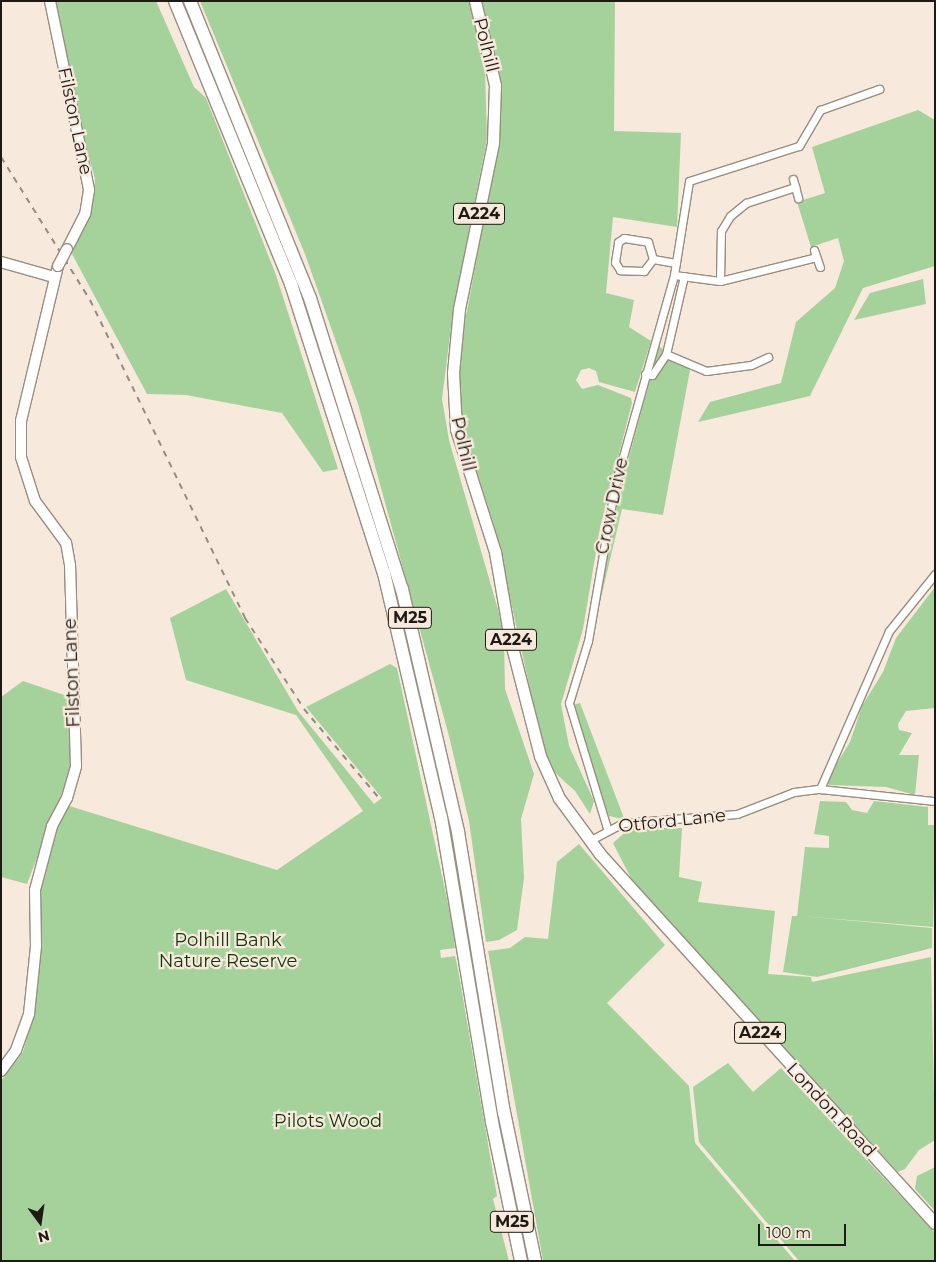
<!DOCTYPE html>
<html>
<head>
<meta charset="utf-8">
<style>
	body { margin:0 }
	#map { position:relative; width:936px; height:1262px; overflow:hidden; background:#f7e9dc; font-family:Montserrat,sans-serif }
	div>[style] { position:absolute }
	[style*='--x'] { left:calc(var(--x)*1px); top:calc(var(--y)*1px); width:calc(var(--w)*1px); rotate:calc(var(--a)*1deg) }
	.green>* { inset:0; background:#a5d29b }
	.roads { filter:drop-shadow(1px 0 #998d80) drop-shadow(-1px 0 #998d80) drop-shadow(0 1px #998d80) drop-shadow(0 -1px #998d80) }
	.street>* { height:7px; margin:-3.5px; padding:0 3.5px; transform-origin:3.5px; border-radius:3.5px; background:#fff }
	.secondary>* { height:10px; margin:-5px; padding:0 5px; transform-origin:5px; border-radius:5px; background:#fff }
	.primary>* { height:11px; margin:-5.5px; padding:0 5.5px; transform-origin:5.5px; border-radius:5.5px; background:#fff }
	.highway>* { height:12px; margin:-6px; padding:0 6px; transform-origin:6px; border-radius:6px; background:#fff }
	.rail>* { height:2px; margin-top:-1px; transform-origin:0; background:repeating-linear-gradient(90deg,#958b82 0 6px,transparent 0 12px) }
	.bridges { filter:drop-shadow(1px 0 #998d80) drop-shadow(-1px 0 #998d80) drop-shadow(0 1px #998d80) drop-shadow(0 -1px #998d80) }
	.secondary-bridge>* { height:10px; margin:-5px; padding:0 5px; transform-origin:5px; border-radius:5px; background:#fff }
	span { translate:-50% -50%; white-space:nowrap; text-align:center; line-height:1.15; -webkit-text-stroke:4.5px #f7e9dc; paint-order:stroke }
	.shield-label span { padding:1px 4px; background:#f7e9dc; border:1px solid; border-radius:4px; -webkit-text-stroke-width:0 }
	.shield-label { font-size:16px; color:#1f1a16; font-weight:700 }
	.street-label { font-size:18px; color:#1f1a16 }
	.park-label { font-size:18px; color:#123609 }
	.frame { position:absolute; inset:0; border:2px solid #1f1a16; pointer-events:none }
	.north { position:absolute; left:15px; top:1197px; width:50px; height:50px; -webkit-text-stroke:4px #f7e9dc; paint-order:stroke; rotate:166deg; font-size:14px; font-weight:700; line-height:20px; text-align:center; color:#1f1a16 }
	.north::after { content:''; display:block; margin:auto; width:18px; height:22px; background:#1f1a16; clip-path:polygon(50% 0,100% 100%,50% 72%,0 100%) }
	.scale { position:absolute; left:758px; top:1224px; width:88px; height:22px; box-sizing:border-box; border:2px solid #1f1a16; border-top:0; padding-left:6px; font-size:15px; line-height:18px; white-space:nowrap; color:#1f1a16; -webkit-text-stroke:4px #f7e9dc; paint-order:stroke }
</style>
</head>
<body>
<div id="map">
	<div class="green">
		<i style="clip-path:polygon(55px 1px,156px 1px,194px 87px,206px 98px,276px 275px,338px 469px,323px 472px,282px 413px,186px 395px,147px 394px,72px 254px,92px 209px,95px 179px,72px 96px)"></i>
		<i style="clip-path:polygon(200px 1px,469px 1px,485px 70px,487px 139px,453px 311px,442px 399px,449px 440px,499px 613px,504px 640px,505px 689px,534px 774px,521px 819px,524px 878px,517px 930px,499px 940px,486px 942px,469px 821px,449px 736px,358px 404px,305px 254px)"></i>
		<i style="clip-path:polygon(482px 1px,615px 1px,614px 131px,681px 133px,677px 227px,613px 217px,606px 293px,634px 300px,629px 327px,651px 341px,635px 392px,599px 382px,596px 371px,589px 368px,581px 370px,576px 380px,582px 389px,598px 385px,631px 398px,632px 403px,600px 528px,583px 629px,561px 704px,569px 746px,594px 801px,590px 814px,575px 791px,551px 769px,544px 753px,494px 525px,459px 416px,458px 359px,498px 145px,501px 109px)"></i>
		<i style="clip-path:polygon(918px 110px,935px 120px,935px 266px,863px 288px,810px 396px,698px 422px,710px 402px,781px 383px,796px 322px,835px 288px,844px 261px,838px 238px,811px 247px,797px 202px,825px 193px,812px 147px)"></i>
		<i style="clip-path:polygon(923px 279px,926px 304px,854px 320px,870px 293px)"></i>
		<i style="clip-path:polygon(659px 346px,690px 370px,663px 515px,622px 509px,596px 619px,619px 494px)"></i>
		<i style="clip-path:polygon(935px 587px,935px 708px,906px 711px,898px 724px,899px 730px,912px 733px,899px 755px,919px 755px,915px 795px,886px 787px,829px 785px,826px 781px,850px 742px,862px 706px,883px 672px,896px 638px)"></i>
		<i style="clip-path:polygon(226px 589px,298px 711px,374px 804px,382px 798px,306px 707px,390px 664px,397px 668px,452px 922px,455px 948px,440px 950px,441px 958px,455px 956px,458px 969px,497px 1196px,493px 1199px,509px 1261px,1px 1261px,1px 1081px,23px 1052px,34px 1011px,42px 945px,38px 889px,54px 830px,66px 805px,277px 870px,363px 811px,296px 715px,186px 680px,170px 618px)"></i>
		<i style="clip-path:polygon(23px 681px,70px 697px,72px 766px,27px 884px,1px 877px,1px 697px)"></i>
		<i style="clip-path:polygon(580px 703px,624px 818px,622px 819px,609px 816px,606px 809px,573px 705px)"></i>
		<i style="clip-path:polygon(820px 801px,846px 802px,852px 810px,867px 813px,874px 801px,928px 807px,928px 825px,935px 825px,933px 927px,801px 916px,932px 928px,932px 948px,817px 977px,783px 972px,792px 916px,797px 916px,805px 847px,829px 848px,829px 836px,814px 834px)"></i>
		<i style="clip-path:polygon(630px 828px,682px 828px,679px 877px,702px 882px,698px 902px,775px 911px,768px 974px,811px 977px,812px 982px,931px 957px,935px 1140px,919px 1150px,905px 1169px,898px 1172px,636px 888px,613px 843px)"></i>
		<i style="clip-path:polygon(579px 844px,665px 945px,607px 1003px,689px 1086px,695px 1143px,795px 1261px,543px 1261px,488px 951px,510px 948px,525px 937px,548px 939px,557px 862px)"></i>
		<i style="clip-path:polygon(728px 1063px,753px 1092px,781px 1068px,935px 1233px,935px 1261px,799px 1261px,699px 1142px,693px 1087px)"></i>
		<i style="clip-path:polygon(935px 1167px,935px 1211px,915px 1189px,917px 1176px)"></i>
	</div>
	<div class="roads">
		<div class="street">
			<i style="--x:793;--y:179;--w:20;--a:75"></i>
			<i style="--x:624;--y:238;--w:24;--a:9"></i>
			<i style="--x:648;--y:242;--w:18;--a:74"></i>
			<i style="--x:653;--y:259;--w:15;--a:127"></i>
			<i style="--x:644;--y:271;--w:24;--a:-178"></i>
			<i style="--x:620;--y:270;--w:9;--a:-122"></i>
			<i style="--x:615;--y:262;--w:20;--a:-81"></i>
			<i style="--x:618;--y:242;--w:7;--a:-34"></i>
			<i style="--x:814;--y:250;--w:18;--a:71"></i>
			<i style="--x:653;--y:259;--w:23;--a:10"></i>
			<i style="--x:674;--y:275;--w:46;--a:7.4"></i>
			<i style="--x:720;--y:281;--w:99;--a:-14"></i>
			<i style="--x:720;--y:281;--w:50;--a:-88.9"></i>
			<i style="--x:721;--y:231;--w:17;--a:-59"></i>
			<i style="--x:730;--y:216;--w:21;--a:-39"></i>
			<i style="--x:746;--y:203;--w:52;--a:-18.1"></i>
			<i style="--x:666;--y:354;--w:43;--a:23"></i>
			<i style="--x:706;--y:371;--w:45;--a:-7.6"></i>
			<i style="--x:751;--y:365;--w:19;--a:-25"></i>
			<i style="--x:645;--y:374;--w:7;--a:8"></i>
			<i style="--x:652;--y:375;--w:25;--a:-56"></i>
			<i style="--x:666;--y:354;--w:80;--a:-77"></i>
			<i style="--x:820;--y:789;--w:172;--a:-66.4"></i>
			<i style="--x:889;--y:631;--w:73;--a:-51.1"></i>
			<i style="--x:607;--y:828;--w:131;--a:-106.9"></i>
			<i style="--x:569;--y:703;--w:65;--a:-73"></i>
			<i style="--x:588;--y:641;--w:158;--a:-80.2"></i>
			<i style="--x:615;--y:485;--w:218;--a:-74.3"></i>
			<i style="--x:674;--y:275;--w:95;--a:-80.9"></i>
			<i style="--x:689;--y:181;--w:115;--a:-17.7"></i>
			<i style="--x:799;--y:146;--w:42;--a:-59.7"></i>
			<i style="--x:820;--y:110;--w:63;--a:-19.6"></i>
			<i style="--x:589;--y:841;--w:38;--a:-28"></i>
			<i style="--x:623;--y:823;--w:114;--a:-4.5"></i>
			<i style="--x:737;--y:814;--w:61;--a:-21.1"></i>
			<i style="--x:794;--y:792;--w:26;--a:-7"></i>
			<i style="--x:820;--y:789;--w:116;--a:6"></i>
		</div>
		<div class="secondary">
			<i style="--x:50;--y:1;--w:193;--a:78.3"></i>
			<i style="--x:89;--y:190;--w:24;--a:99"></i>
			<i style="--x:85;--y:214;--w:39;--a:117"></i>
			<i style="--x:1;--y:262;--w:55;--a:15.8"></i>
			<i style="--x:1;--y:1071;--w:26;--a:-54"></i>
			<i style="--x:16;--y:1050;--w:38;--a:-70"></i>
			<i style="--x:29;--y:1014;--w:68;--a:-84.1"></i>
			<i style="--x:36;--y:946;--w:56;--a:-91"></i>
			<i style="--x:35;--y:890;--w:66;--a:-75.1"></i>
			<i style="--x:52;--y:826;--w:32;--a:-62"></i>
			<i style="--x:67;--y:798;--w:33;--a:-74"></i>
			<i style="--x:76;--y:766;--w:201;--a:-91.7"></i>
			<i style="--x:70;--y:565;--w:22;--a:-100"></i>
			<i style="--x:66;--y:543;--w:52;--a:-126.4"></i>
			<i style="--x:35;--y:501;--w:46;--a:-107.7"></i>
			<i style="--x:21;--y:457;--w:36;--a:-90"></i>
			<i style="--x:21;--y:421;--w:159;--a:-76.6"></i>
		</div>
		<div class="primary">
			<i style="--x:475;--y:1;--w:86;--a:76.6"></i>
			<i style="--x:495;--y:85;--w:58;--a:92"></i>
			<i style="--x:493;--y:143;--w:169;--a:101.6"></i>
			<i style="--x:459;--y:309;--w:64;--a:95.4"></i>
			<i style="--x:453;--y:373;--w:56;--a:86.9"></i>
			<i style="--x:456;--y:429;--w:129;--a:72.4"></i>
			<i style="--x:495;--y:552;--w:88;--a:80.2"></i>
			<i style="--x:510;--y:639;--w:121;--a:75.6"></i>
			<i style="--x:540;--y:756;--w:46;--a:65.7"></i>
			<i style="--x:559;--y:798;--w:69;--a:53.8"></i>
			<i style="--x:600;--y:854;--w:498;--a:47.8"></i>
		</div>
		<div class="highway">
			<i style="--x:175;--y:1;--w:306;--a:67.7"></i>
			<i style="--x:291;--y:284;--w:304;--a:72.2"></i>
			<i style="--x:384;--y:573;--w:251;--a:76.9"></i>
			<i style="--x:441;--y:817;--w:309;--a:80.5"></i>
			<i style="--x:492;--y:1122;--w:142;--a:78.2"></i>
			<i style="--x:190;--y:1;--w:320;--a:68"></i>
			<i style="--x:310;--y:298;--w:305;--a:72.5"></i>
			<i style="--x:402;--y:589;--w:249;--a:77"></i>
			<i style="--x:458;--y:832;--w:284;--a:80.7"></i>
			<i style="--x:504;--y:1112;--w:152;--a:78.2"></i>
		</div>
	</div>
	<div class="rail">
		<i style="--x:1;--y:157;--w:168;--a:58.1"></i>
		<i style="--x:90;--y:300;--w:354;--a:64"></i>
		<i style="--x:245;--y:618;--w:108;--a:57"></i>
		<i style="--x:304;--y:709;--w:116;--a:49.9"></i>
	</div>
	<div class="bridges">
		<div class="secondary-bridge">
			<i style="--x:58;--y:266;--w:19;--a:-62"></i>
		</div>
	</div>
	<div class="shield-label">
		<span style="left:479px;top:214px">A224</span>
		<span style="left:410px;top:618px">M25</span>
		<span style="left:511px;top:640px">A224</span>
		<span style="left:760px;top:1033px">A224</span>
		<span style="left:512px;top:1222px">M25</span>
	</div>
	<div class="street-label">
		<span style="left:486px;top:45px;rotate:76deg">Polhill</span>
		<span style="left:75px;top:121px;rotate:78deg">Filston Lane</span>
		<span style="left:463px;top:444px;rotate:77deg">Polhill</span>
		<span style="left:612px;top:506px;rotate:-78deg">Crow Drive</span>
		<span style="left:72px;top:673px;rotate:-92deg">Filston Lane</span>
		<span style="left:672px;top:821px;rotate:-6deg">Otford Lane</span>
		<span style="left:831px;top:1110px;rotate:47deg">London Road</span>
	</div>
	<div class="park-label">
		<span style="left:228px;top:951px">Polhill Bank<br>Nature Reserve</span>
		<span style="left:328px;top:1121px">Pilots Wood</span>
	</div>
	<div class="frame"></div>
	<div class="north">N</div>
	<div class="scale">100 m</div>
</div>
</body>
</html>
